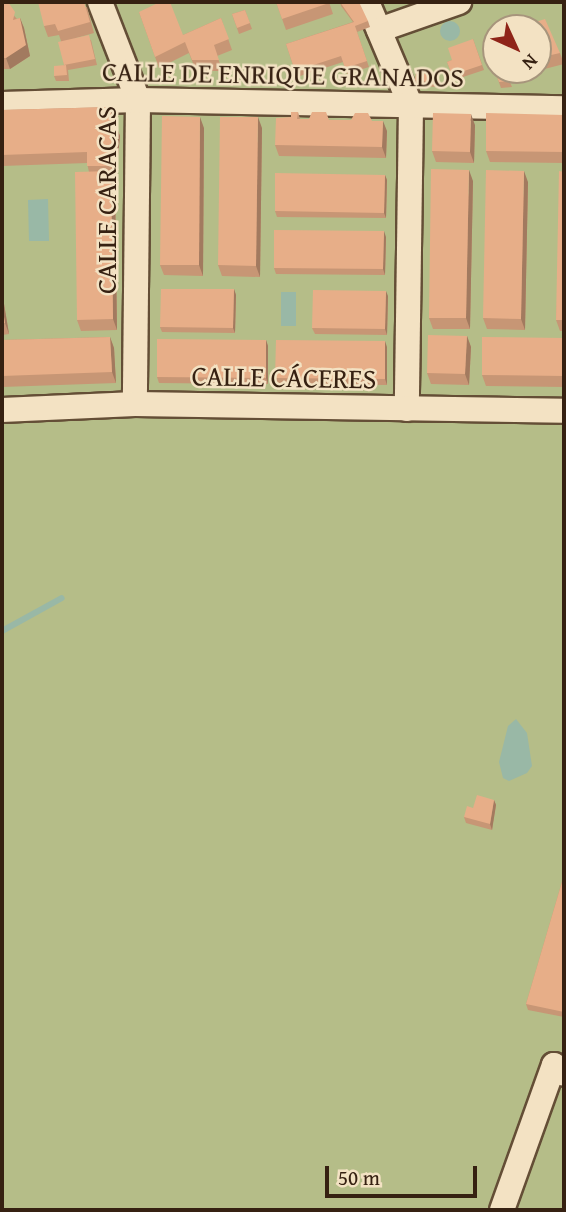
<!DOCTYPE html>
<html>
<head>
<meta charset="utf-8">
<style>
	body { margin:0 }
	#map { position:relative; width:566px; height:1212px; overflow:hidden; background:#ecd3a3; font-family:"Gentium Book Plus",serif }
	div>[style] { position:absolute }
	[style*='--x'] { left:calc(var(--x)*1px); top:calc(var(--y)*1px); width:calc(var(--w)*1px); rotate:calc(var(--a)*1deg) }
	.green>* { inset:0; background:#b5bd88 }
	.water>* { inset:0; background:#99b8a6 }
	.round { border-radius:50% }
	.stream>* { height:6px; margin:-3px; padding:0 3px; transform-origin:3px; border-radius:3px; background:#99b8a6 }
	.roads { filter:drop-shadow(2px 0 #644e36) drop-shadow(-2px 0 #644e36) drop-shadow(0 2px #644e36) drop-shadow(0 -2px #644e36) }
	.minor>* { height:24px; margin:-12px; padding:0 12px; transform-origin:12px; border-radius:12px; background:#f3e2c3 }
	.wall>* { inset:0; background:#c79675 }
	.shaded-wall>* { inset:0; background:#a27a5f }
	.building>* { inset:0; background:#e7ae88 }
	span { translate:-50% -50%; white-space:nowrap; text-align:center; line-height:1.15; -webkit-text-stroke:5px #f3e2c3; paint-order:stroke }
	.street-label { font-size:28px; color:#362112 }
	.frame { position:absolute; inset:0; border:4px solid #362112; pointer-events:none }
	.north { position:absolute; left:482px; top:14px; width:70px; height:70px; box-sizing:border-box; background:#f3e2c3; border:2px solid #a7957c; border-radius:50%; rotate:135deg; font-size:19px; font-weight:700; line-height:28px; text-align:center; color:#362112 }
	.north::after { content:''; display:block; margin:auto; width:24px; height:32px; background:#8f2418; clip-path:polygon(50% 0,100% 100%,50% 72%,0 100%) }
	.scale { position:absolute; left:325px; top:1166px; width:152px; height:32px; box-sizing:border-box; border:4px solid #362112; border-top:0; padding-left:9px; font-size:21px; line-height:24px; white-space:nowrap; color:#362112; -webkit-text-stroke:5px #f3e2c3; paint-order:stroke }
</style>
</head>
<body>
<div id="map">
	<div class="green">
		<i style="clip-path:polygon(evenodd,2px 2px,564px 2px,564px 1210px,2px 1210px,2px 2px,496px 28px,538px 28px,538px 70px,496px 70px,496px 28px)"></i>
	</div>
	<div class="water">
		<i class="round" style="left:440px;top:21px;width:20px;height:20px"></i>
		<i style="clip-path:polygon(48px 199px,49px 241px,29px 241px,28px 200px)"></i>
		<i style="clip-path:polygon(281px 292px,296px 292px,296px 326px,281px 326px)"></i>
		<i style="clip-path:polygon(516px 719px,527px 733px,532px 766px,527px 773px,509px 781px,503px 778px,499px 762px,508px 726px)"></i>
	</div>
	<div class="stream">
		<i style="--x:2;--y:631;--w:68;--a:-28.8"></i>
	</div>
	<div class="roads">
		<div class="minor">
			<i style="--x:100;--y:2;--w:105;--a:68.8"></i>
			<i style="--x:138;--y:100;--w:304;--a:90.6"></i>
			<i style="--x:367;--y:2;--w:113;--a:67.1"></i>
			<i style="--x:411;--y:106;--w:303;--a:90.8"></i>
			<i style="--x:379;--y:30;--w:85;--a:-19.3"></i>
			<i style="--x:2;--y:104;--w:136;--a:-1.7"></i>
			<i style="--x:138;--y:100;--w:426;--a:1.1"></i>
			<i style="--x:2;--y:410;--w:133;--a:-2.6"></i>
			<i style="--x:135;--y:404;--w:429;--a:0.9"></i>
			<i style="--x:502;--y:1210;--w:154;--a:-70.3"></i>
			<i style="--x:554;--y:1065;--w:13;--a:42"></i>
		</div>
	</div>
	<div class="wall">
		<i style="clip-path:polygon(2px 2px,17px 19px,20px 18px,24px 28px,30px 56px,10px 69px,2px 69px)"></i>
		<i style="clip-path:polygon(276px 2px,329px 2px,333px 14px,286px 30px)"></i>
		<i style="clip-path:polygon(340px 2px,368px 21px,370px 27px,357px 32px,369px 67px,347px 74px,343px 62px,297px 77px,286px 44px,353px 22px,341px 6px)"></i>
		<i style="clip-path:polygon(87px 7px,94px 33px,76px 38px,91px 40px,97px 65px,68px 70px,69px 81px,56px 81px,54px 76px,64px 65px,61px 41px,59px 35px,48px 37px,44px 26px)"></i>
		<i style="clip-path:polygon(245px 10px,252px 29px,239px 34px,232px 14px)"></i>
		<i style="clip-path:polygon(139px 12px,183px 35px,221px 18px,232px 50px,217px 56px,223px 71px,196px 71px,189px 53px,159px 68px)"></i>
		<i style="clip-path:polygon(538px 28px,560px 53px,564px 64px,525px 74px,523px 70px,538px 70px)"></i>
		<i style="clip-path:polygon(473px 39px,484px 70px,454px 80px,447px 62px,452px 60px)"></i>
		<i style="clip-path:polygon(491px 60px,505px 70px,512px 87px,501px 88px)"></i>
		<i style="clip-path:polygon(415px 80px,438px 80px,438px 87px,417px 86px)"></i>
		<i style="clip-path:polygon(111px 107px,115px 117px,115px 125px,116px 125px,120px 136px,116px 176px,113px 177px,115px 182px,117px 330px,81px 331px,77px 320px,89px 172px,87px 163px,2px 166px,2px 110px)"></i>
		<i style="clip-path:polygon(298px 112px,300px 119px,372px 121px,387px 131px,386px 158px,279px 156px,275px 145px,291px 117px)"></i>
		<i style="clip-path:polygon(564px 115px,564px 163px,490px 162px,486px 151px)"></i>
		<i style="clip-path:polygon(475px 125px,474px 163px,436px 162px,432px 151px)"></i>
		<i style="clip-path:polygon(204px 128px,203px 276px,164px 275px,160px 265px)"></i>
		<i style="clip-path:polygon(262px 128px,260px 277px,222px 276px,218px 265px)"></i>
		<i style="clip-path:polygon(564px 172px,564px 331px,560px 331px,556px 320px)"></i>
		<i style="clip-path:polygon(385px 175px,387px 180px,386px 218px,277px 217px,275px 211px)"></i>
		<i style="clip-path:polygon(473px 181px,470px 329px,433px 329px,429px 318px)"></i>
		<i style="clip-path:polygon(528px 182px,525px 330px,487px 329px,483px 318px)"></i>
		<i style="clip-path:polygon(386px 237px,385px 275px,276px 274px,274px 268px)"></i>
		<i style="clip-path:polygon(234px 289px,236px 295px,235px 333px,162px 332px,160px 327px)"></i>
		<i style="clip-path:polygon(2px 292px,9px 334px,2px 335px)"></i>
		<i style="clip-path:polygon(388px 296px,387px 335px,315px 334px,312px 328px)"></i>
		<i style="clip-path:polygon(467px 336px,471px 347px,469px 385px,431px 384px,427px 373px)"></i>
		<i style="clip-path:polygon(110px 337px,114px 348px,116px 383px,2px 387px,2px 340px)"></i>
		<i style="clip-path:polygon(564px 338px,564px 387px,486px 386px,482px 375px)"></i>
		<i style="clip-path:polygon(266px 340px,268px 346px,268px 384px,159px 383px,157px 377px)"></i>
		<i style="clip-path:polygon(387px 347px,387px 385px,277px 384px,275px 378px)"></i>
		<i style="clip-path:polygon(494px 800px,496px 805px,492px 830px,466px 823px,464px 817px,473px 808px)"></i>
		<i style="clip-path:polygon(564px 875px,564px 1017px,528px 1010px,526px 1004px)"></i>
	</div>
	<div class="shaded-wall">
		<i style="clip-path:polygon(20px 18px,24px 28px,30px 56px,10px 69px,6px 58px)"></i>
		<i style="clip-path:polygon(111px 107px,115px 117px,115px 136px,116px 125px,120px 136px,116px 176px,112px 166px)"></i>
		<i style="clip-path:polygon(471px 114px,475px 125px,474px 163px,470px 152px)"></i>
		<i style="clip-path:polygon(200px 117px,204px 128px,203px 276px,199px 265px)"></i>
		<i style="clip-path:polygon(258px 117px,262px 128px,260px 277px,256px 266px)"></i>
		<i style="clip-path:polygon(383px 121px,387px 131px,386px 158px,382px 147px)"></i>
		<i style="clip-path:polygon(469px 170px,473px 181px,470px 329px,466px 318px)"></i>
		<i style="clip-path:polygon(111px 171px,115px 182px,117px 330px,113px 319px)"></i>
		<i style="clip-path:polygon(524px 171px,528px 182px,525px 330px,521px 319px)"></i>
		<i style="clip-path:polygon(385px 175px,387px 180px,386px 218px,384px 213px)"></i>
		<i style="clip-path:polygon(384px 231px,386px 237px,385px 275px,383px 269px)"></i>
		<i style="clip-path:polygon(234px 289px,236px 295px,235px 333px,233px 328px)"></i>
		<i style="clip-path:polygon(386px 291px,388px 296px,387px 335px,385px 329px)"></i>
		<i style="clip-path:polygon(2px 292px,9px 334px,5px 323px,2px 305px)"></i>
		<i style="clip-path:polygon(467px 336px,471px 347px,469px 385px,465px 374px)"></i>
		<i style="clip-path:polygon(110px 337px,114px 348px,116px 383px,112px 372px)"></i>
		<i style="clip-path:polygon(266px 340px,268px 346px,268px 384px,266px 378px)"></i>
		<i style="clip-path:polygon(385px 341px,387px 347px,387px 385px,385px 379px)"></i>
		<i style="clip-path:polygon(494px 800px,496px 805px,492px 830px,490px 824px)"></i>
	</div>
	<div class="building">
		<i style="clip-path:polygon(2px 2px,8px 2px,15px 12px,13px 20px,20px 18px,26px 45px,6px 58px,2px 58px)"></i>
		<i style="clip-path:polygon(38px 2px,84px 2px,90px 22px,58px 31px,55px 24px,44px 26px)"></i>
		<i style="clip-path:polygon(160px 2px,170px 2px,183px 35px,221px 18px,229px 39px,214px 45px,219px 60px,192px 60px,185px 42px,155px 57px,139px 12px)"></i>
		<i style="clip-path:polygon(276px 2px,329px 2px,329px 3px,282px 19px)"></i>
		<i style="clip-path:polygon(340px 2px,359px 2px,368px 21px,355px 26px,367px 61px,345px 68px,341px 56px,295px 71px,286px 44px,354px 22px)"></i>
		<i style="clip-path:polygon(245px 10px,250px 23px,237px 28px,232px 14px)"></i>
		<i style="clip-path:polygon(545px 19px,560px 53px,538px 58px,538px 28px,517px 28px)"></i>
		<i style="clip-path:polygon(89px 35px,95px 59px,64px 65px,58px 42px)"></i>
		<i style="clip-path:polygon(473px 39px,482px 65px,452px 75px,447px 62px,452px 60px,448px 48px)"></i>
		<i style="clip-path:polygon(496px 58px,496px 70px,505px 70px,510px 81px,499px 82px,491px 60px)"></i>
		<i style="clip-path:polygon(66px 65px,67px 75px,54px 76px,54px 66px)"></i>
		<i style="clip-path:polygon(416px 73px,436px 74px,436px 82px,415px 80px)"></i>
		<i style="clip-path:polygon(111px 107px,111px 125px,116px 125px,112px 166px,87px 166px,87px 152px,2px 155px,2px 110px)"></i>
		<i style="clip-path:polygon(291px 112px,298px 112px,297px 119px,309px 119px,312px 112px,326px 112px,329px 120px,351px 120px,355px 113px,368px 113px,372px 121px,383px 121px,382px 147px,275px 145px,276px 118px,291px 117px)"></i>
		<i style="clip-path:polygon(433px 113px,471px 114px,470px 152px,432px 151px)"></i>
		<i style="clip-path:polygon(486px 113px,564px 115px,564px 152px,486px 151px)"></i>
		<i style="clip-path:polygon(162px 116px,200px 117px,199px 265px,160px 265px)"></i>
		<i style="clip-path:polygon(220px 117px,258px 117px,256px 266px,218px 265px)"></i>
		<i style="clip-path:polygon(431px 169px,469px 170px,466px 318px,429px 318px)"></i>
		<i style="clip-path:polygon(486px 170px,524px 171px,521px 319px,483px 318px)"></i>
		<i style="clip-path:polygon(111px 171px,113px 319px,77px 320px,75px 172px)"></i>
		<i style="clip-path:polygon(559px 171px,564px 172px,564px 320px,556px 320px)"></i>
		<i style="clip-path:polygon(275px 173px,385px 175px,384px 213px,275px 211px)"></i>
		<i style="clip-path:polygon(274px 230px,384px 231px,383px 269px,274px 268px)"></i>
		<i style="clip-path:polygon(161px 289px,234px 289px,233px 328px,160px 327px)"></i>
		<i style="clip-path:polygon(313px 290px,386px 291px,385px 329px,312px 328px)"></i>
		<i style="clip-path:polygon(2px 305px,5px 323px,2px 323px)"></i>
		<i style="clip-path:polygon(428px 335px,467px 336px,465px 374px,427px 373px)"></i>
		<i style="clip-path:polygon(110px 337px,112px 372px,2px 376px,2px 340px)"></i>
		<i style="clip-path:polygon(482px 337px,564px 338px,564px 376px,482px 375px)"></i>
		<i style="clip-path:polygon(157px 339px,266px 340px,266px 378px,157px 377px)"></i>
		<i style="clip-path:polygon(276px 340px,385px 341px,385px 379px,275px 378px)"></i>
		<i style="clip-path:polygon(477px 795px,494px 800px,490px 824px,464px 817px,467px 806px,473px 808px)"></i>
		<i style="clip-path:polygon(564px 875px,564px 1012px,526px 1004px)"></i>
	</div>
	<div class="street-label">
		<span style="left:283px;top:74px;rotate:1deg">CALLE DE ENRIQUE GRANADOS</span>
		<span style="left:106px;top:200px;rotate:-90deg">CALLE CARACAS</span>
		<span style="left:284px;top:377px;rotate:1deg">CALLE CÁCERES</span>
	</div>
	<div class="frame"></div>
	<div class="north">N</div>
	<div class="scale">50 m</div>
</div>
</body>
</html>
